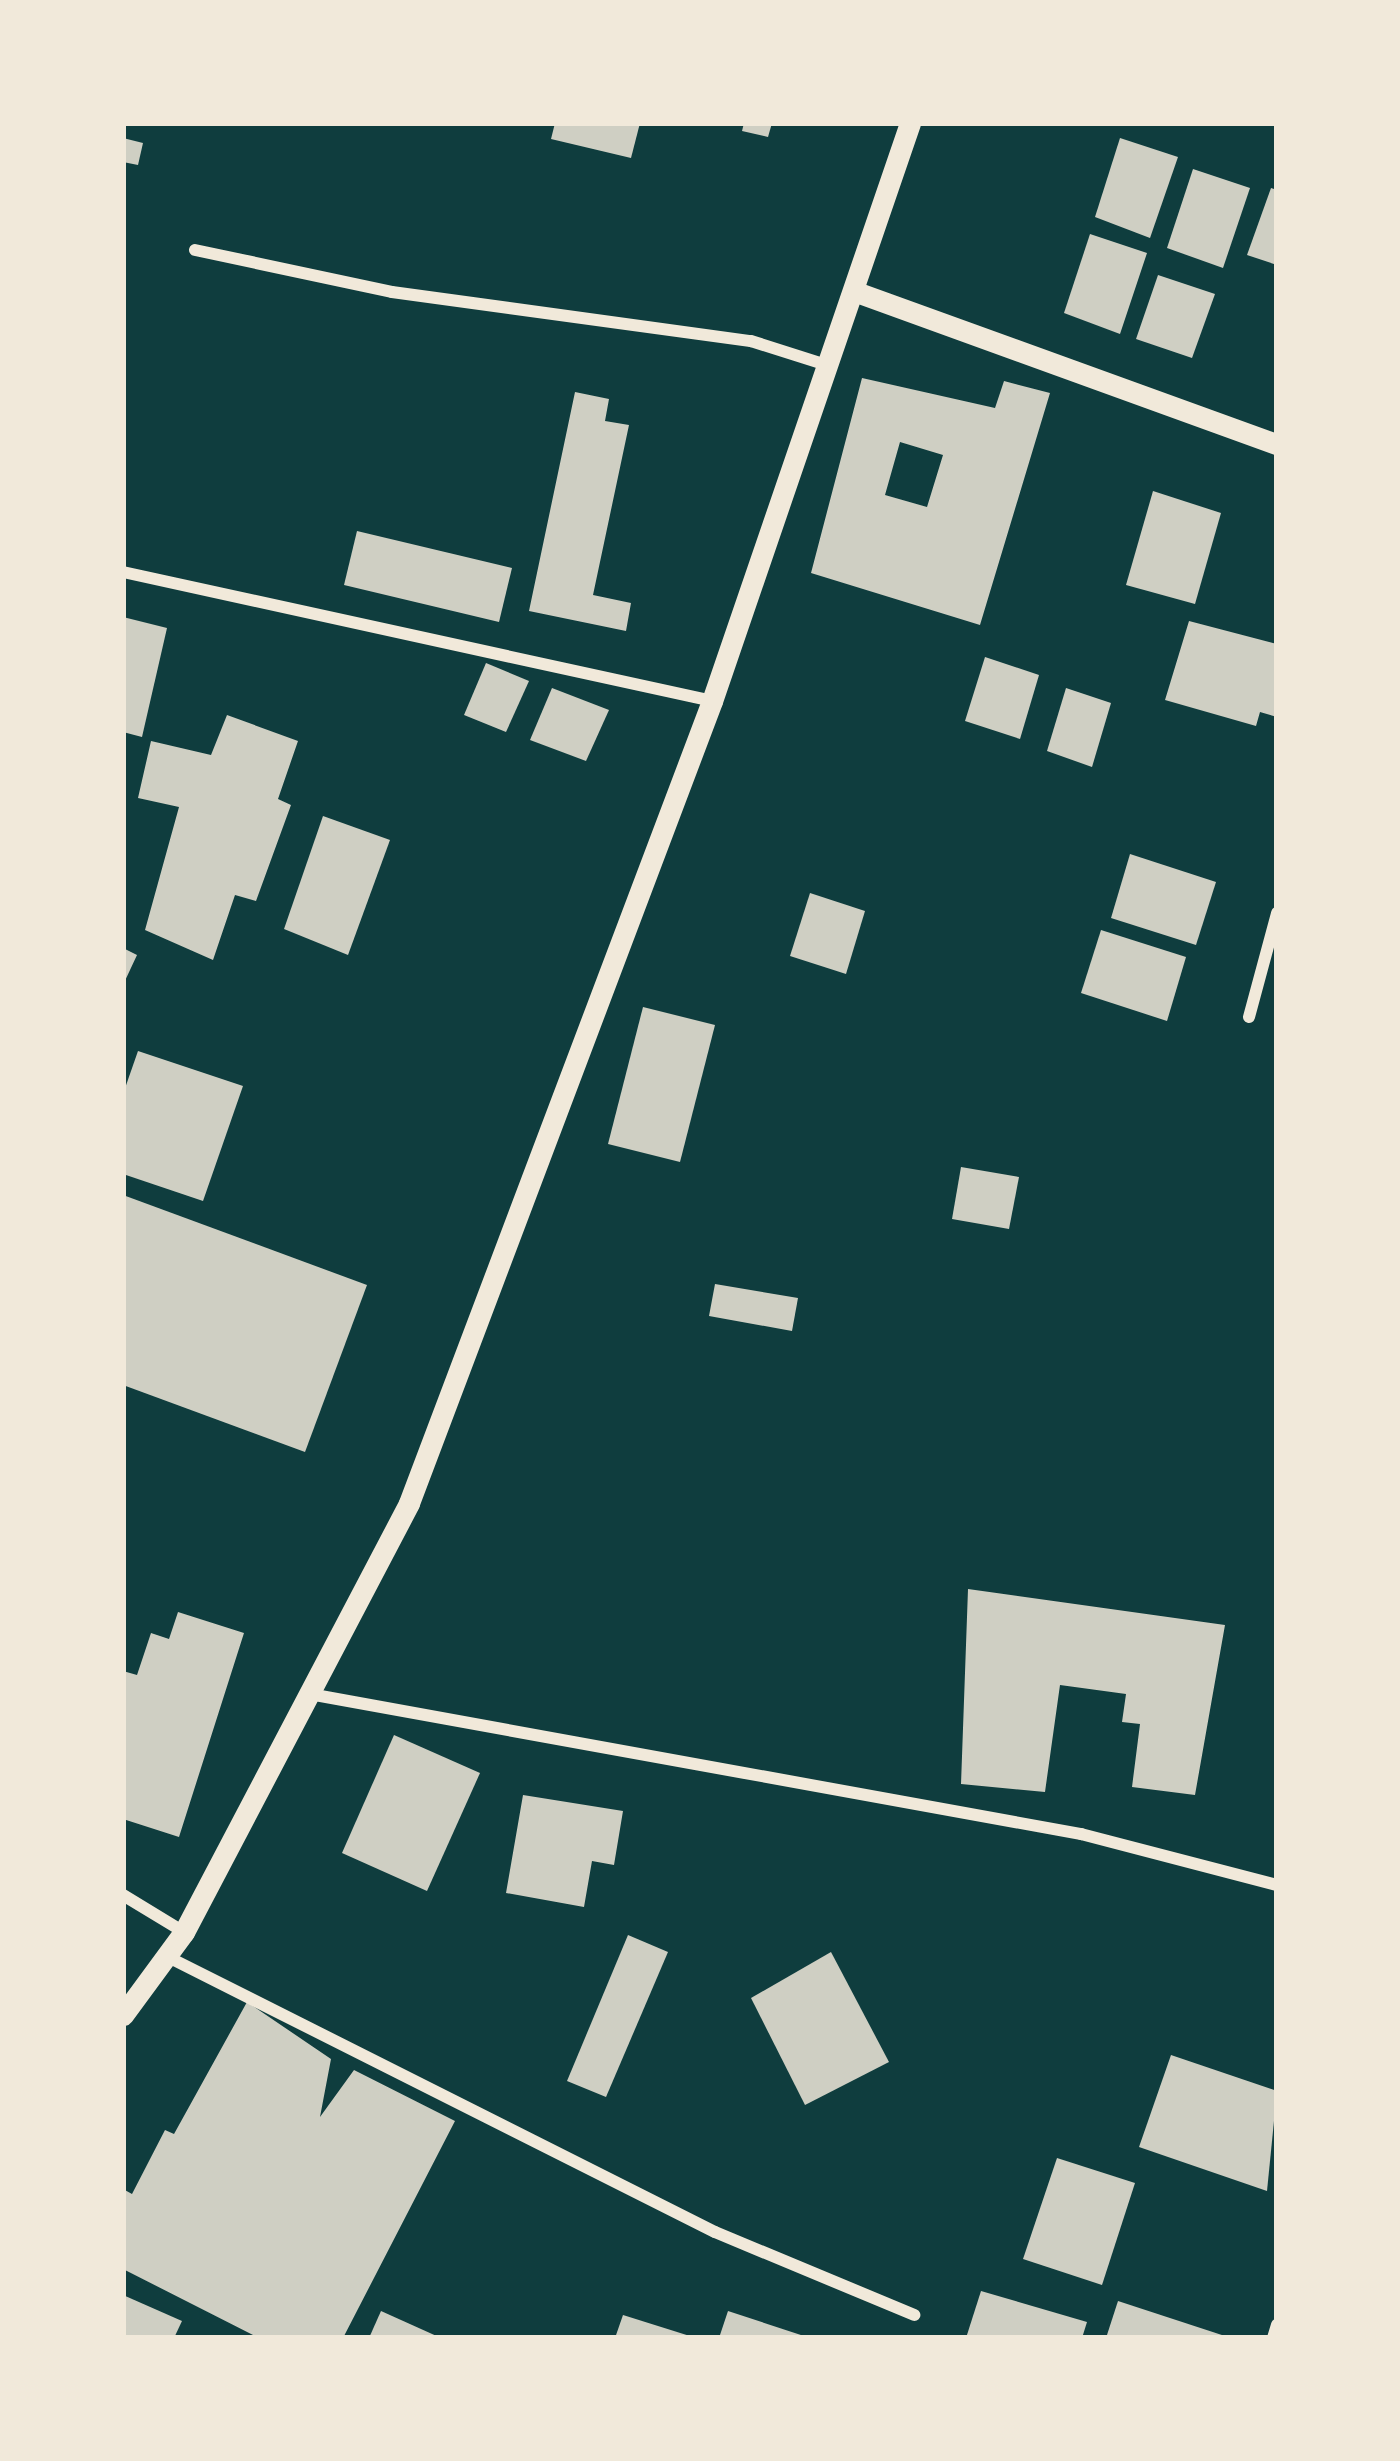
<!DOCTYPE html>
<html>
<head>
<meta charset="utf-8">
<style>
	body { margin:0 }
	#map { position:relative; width:1400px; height:2461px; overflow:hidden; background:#0f3d3e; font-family:"DejaVu Sans",sans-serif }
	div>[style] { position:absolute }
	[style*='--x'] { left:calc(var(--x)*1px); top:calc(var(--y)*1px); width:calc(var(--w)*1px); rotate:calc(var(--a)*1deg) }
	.building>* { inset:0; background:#cfcfc3 }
	.minor>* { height:12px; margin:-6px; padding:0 6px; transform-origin:6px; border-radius:6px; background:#f1e9da }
	.tertiary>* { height:21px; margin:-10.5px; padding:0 10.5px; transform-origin:10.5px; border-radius:10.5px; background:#f1e9da }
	span { translate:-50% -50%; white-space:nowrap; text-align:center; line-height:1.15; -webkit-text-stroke:12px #f1e9da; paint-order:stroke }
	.frame { position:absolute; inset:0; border:126px solid #f1e9da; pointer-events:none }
</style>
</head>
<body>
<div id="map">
	<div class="building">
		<i style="clip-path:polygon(555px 123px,640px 123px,631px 158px,551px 139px)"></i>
		<i style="clip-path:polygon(744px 123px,772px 123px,768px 137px,742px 131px)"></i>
		<i style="clip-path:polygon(123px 138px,143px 143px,138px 165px,123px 162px)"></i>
		<i style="clip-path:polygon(1120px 138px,1178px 157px,1150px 238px,1095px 217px)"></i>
		<i style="clip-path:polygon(1193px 169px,1250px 188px,1223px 268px,1167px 248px)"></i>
		<i style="clip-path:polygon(1271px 188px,1277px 190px,1277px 265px,1247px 255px)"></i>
		<i style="clip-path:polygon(1090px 234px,1147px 253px,1120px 334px,1064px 313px)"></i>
		<i style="clip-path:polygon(1158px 275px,1215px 294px,1192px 358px,1136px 339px)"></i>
		<i style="clip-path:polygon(evenodd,862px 378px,995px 408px,1004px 381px,1050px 393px,980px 625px,811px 573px,862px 378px,900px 442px,943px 455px,927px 507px,885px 495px,900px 442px)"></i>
		<i style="clip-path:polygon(575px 392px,609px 399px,605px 421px,629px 425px,593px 595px,631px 603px,626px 631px,529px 611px)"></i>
		<i style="clip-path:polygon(1153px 491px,1221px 513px,1195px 604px,1126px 585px)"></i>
		<i style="clip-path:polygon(357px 531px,512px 568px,499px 622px,344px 585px)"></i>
		<i style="clip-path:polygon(123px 617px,167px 628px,142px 737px,123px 732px)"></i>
		<i style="clip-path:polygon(1189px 621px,1277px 644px,1277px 717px,1260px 712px,1256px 726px,1165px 700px)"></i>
		<i style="clip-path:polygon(985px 657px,1039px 675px,1020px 739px,965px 721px)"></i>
		<i style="clip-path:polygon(486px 663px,529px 681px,506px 732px,464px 715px)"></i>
		<i style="clip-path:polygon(552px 688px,609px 710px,586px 761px,530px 740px)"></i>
		<i style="clip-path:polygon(1066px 688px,1111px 703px,1092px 767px,1047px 751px)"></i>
		<i style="clip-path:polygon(227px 715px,298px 741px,278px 799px,291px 805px,256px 901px,235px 895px,213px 960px,145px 930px,179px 807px,138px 798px,151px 741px,211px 755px)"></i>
		<i style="clip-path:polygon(323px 816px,390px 840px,348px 955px,284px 929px)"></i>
		<i style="clip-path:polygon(1130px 854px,1216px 882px,1196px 945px,1111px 918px)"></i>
		<i style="clip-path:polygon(810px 893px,865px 911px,846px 974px,790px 956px)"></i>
		<i style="clip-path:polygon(1101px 930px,1186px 957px,1167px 1021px,1081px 993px)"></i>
		<i style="clip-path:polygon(123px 948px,137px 955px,123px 985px)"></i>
		<i style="clip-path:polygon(643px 1007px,715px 1025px,680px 1162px,608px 1144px)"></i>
		<i style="clip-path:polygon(138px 1051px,243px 1086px,203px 1201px,123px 1174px,123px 1094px)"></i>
		<i style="clip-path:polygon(961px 1167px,1019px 1177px,1009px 1229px,952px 1219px)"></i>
		<i style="clip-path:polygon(123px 1195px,367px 1285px,305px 1452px,123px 1385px)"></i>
		<i style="clip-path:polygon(715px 1284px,798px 1298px,792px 1331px,709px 1316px)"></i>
		<i style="clip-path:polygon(968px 1589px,1225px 1625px,1195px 1795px,1132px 1787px,1140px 1724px,1122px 1722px,1126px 1694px,1060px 1685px,1045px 1792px,961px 1784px)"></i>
		<i style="clip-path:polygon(178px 1612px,244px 1633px,179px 1837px,123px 1819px,123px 1671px,137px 1675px,151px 1633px,169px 1639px)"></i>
		<i style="clip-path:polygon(394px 1735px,480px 1773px,427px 1891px,342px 1853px)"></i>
		<i style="clip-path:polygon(523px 1795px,623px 1811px,614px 1865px,592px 1861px,584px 1907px,506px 1893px)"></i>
		<i style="clip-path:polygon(628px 1935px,668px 1952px,606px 2097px,567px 2081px)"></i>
		<i style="clip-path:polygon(831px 1952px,889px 2062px,805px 2105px,751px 1998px)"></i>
		<i style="clip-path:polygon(247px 2002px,331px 2059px,320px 2117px,354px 2070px,455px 2121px,343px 2338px,259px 2338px,123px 2269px,123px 2189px,132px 2194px,165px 2130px,174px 2134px)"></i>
		<i style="clip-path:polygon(1171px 2055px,1277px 2091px,1267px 2191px,1139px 2147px)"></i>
		<i style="clip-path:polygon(1057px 2158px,1135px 2183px,1102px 2285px,1023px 2259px)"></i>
		<i style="clip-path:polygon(981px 2291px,1087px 2322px,1082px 2338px,966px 2338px)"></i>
		<i style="clip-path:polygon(123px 2295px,182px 2321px,174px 2338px,123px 2338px)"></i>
		<i style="clip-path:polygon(1118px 2301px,1228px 2337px,1228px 2338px,1106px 2338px)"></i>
		<i style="clip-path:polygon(381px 2311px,441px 2338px,369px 2338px)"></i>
		<i style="clip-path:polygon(728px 2311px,807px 2337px,807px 2338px,719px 2338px)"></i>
		<i style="clip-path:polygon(623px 2315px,693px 2337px,692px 2338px,615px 2338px)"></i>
	</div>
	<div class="minor">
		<i style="--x:195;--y:250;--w:201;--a:12"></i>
		<i style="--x:392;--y:292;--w:362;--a:7.8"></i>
		<i style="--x:751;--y:341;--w:83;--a:17.6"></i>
		<i style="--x:123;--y:572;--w:603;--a:12.35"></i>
		<i style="--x:1249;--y:1017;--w:108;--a:-74.9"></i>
		<i style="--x:315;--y:1695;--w:779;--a:10.29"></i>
		<i style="--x:1081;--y:1834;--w:203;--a:14.6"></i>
		<i style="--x:123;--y:1895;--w:71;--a:31.2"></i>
		<i style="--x:166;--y:1956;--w:614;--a:26.69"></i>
		<i style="--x:715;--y:2232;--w:216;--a:22.6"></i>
		<i style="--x:1273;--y:2338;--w:14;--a:-73"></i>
	</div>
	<div class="tertiary">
		<i style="--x:859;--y:293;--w:444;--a:19.9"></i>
		<i style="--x:123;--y:2015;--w:103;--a:-53.7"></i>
		<i style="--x:184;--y:1932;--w:484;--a:-62.3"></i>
		<i style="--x:409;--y:1503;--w:857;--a:-69.3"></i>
		<i style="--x:712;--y:701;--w:611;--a:-71.09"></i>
	</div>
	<div class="frame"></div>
</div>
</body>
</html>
